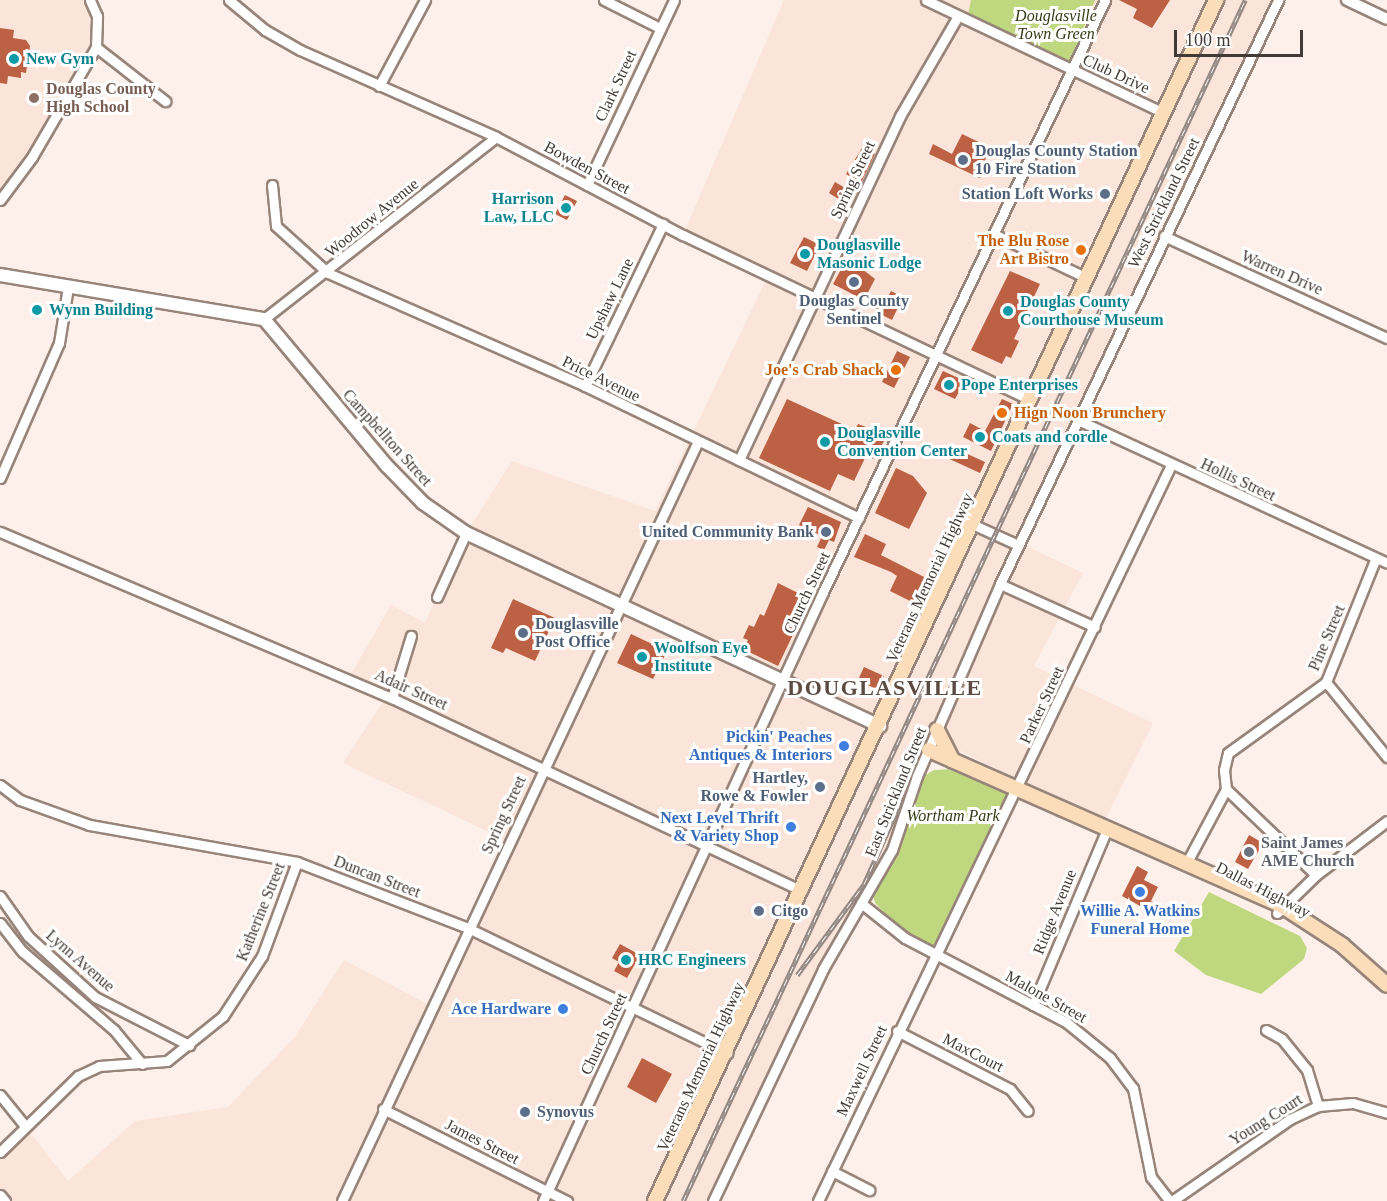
<!DOCTYPE html>
<html>
<head>
<meta charset="utf-8">
<style>
	body { margin:0 }
	#map { position:relative; width:1387px; height:1201px; overflow:hidden; background:#fdf0ea; font-family:"Times New Roman",serif }
	div>[style] { position:absolute }
	[style*='--x'] { left:calc(var(--x)*1px); top:calc(var(--y)*1px); width:calc(var(--w)*1px); rotate:calc(var(--a)*1deg) }
	.built>* { inset:0; background:#fbe4d9 }
	.green>* { inset:0; background:#bfd87f }
	.building>* { inset:0; background:#bc6143 }
	.roads { filter:drop-shadow(2px 0 #97847a) drop-shadow(-2px 0 #97847a) drop-shadow(0 2px #97847a) drop-shadow(0 -2px #97847a) }
	.minor>* { height:9px; margin:-4.5px; padding:0 4.5px; transform-origin:4.5px; border-radius:4.5px; background:#fff }
	.tertiary>* { height:10px; margin:-5px; padding:0 5px; transform-origin:5px; border-radius:5px; background:#fff }
	.secondary>* { height:12px; margin:-6px; padding:0 6px; transform-origin:6px; border-radius:6px; background:#fff }
	.primary>* { height:14px; margin:-7px; padding:0 7px; transform-origin:7px; border-radius:7px; background:#fbddb9 }
	.rail>* { height:4.5px; margin-top:-2.25px; transform-origin:0; background:repeating-linear-gradient(90deg,#fff 0 7px,#918782 0 14px); box-sizing:border-box; border-block:2px solid #918782 }
	.dots>* { width:16px; height:16px; translate:-50% -50%; box-sizing:border-box; border:3px solid #fff; border-radius:50% }
	span { translate:-50% -50%; white-space:nowrap; text-align:center; line-height:1.15; -webkit-text-stroke:6px #fff; paint-order:stroke }
	.park-label { font-size:16px; color:#323c14; font-style:italic }
	.culture-label { font-size:16px; color:#0d838f; font-weight:700 }
	.left { translate:0 -50%; text-align:left }
	.right { translate:-100% -50%; text-align:right }
	.street-label { font-size:16px; color:#423a36 }
	.education-label { font-size:16px; color:#785e54; font-weight:700 }
	.service-label { font-size:16px; color:#4e5e75; font-weight:700 }
	.food-label { font-size:16px; color:#c56008; font-weight:700 }
	.shop-label { font-size:16px; color:#366cbe; font-weight:700 }
	.worship-label { font-size:16px; color:#5b616d; font-weight:700 }
	.district-label { font-size:22px; color:#5c4b43; font-weight:700; letter-spacing:1.5px }
	.scale { position:absolute; left:1174px; top:30px; width:129px; height:27px; box-sizing:border-box; border:3px solid #423a36; border-top:0; padding-left:8px; font-size:18px; line-height:21px; white-space:nowrap; color:#423a36; -webkit-text-stroke:4px #fff; paint-order:stroke }
</style>
</head>
<body>
<div id="map">
	<div class="built">
		<i style="clip-path:polygon(0 0,90px 0,97px 16px,96px 47px,0 200px)"></i>
		<i style="clip-path:polygon(784px 0,1278px 0,1020px 543px,1083px 573px,1034px 666px,1153px 723px,1104px 822px,942px 742px,910px 782px,889px 848px,861px 903px,841px 921px,708px 1201px,5px 1201px,0 1195px,0 1152px,25px 1126px,68px 1181px,135px 1121px,228px 1107px,294px 1038px,344px 960px,431px 1006px,508px 841px,343px 763px,387px 696px,348px 679px,391px 605px,425px 623px,466px 533px,512px 461px,655px 511px,766px 280px,683px 235px)"></i>
	</div>
	<div class="green">
		<i style="clip-path:polygon(971px 0,1095px 0,1071px 59px,1064px 61px,968px 15px)"></i>
		<i style="clip-path:polygon(953px 769px,1008px 793px,934px 949px,899px 928px,875px 903px,873px 894px,898px 851px,924px 776px,934px 770px)"></i>
		<i style="clip-path:polygon(1209px 892px,1300px 936px,1307px 948px,1304px 959px,1261px 994px,1206px 975px,1174px 951px)"></i>
	</div>
	<div class="building">
		<i style="clip-path:polygon(1119px 0,1170px 0,1152px 28px,1133px 18px,1137px 9px)"></i>
		<i style="clip-path:polygon(0 28px,14px 30px,13px 38px,26px 40px,30px 46px,26px 73px,21px 72px,21px 78px,8px 76px,7px 84px,0 83px)"></i>
		<i style="clip-path:polygon(962px 134px,989px 147px,980px 178px,929px 154px,933px 144px,952px 154px)"></i>
		<i style="clip-path:polygon(862px 148px,875px 154px,861px 183px,846px 174px)"></i>
		<i style="clip-path:polygon(835px 182px,852px 192px,845px 203px,829px 193px)"></i>
		<i style="clip-path:polygon(565px 195px,577px 201px,567px 220px,555px 214px)"></i>
		<i style="clip-path:polygon(804px 237px,820px 245px,807px 271px,790px 263px)"></i>
		<i style="clip-path:polygon(853px 262px,875px 279px,864px 300px,833px 284px,844px 264px,850px 267px)"></i>
		<i style="clip-path:polygon(1010px 271px,1040px 284px,1014px 339px,1019px 341px,1011px 358px,1006px 356px,1002px 364px,971px 350px)"></i>
		<i style="clip-path:polygon(891px 291px,903px 297px,892px 320px,874px 311px,877px 303px,883px 306px)"></i>
		<i style="clip-path:polygon(897px 351px,910px 357px,894px 388px,882px 382px)"></i>
		<i style="clip-path:polygon(943px 371px,965px 381px,955px 399px,934px 389px)"></i>
		<i style="clip-path:polygon(787px 399px,855px 430px,858px 424px,888px 435px,873px 459px,866px 456px,854px 481px,838px 474px,830px 491px,759px 458px)"></i>
		<i style="clip-path:polygon(1002px 399px,1013px 404px,991px 451px,963px 437px,970px 423px,985px 431px)"></i>
		<i style="clip-path:polygon(950px 446px,985px 462px,980px 473px,945px 457px)"></i>
		<i style="clip-path:polygon(896px 468px,913px 476px,927px 493px,909px 529px,875px 513px)"></i>
		<i style="clip-path:polygon(808px 507px,841px 522px,834px 542px,829px 540px,824px 550px,817px 547px,822px 536px,799px 525px)"></i>
		<i style="clip-path:polygon(865px 534px,886px 544px,881px 555px,930px 580px,918px 605px,890px 591px,897px 576px,891px 572px,854px 557px)"></i>
		<i style="clip-path:polygon(778px 583px,810px 599px,778px 666px,743px 649px,748px 640px,743px 638px,749px 625px,754px 627px,760px 614px,764px 616px)"></i>
		<i style="clip-path:polygon(513px 599px,555px 618px,535px 661px,506px 648px,503px 653px,491px 648px)"></i>
		<i style="clip-path:polygon(631px 634px,667px 651px,653px 679px,617px 663px)"></i>
		<i style="clip-path:polygon(864px 667px,884px 676px,878px 690px,858px 680px)"></i>
		<i style="clip-path:polygon(1249px 835px,1263px 843px,1248px 869px,1235px 862px)"></i>
		<i style="clip-path:polygon(1137px 866px,1148px 872px,1144px 880px,1158px 887px,1151px 901px,1162px 907px,1158px 916px,1122px 896px)"></i>
		<i style="clip-path:polygon(620px 944px,640px 955px,627px 978px,614px 971px,619px 962px,612px 958px)"></i>
		<i style="clip-path:polygon(642px 1058px,672px 1074px,656px 1103px,627px 1087px)"></i>
	</div>
	<div class="roads">
		<div class="minor">
			<i style="--x:229;--y:0;--w:47;--a:39.8"></i>
			<i style="--x:265;--y:30;--w:40;--a:29.7"></i>
			<i style="--x:300;--y:50;--w:214;--a:23.9"></i>
			<i style="--x:496;--y:137;--w:211;--a:27.7"></i>
			<i style="--x:683;--y:235;--w:384;--a:25.4"></i>
			<i style="--x:604;--y:0;--w:63;--a:26.6"></i>
			<i style="--x:926;--y:0;--w:263;--a:25.4"></i>
			<i style="--x:96;--y:47;--w:88;--a:38"></i>
			<i style="--x:379;--y:86;--w:98;--a:-61.9"></i>
			<i style="--x:272;--y:185;--w:41;--a:84.4"></i>
			<i style="--x:276;--y:226;--w:70;--a:42.1"></i>
			<i style="--x:328;--y:273;--w:281;--a:23.7"></i>
			<i style="--x:585;--y:386;--w:304;--a:25.7"></i>
			<i style="--x:587;--y:185;--w:204;--a:-64.8"></i>
			<i style="--x:0;--y:200;--w:54;--a:-53.3"></i>
			<i style="--x:32;--y:157;--w:127;--a:-59.8"></i>
			<i style="--x:96;--y:47;--w:31;--a:-88"></i>
			<i style="--x:97;--y:16;--w:17;--a:-114"></i>
			<i style="--x:996;--y:235;--w:101;--a:25.3"></i>
			<i style="--x:1164;--y:236;--w:245;--a:24.6"></i>
			<i style="--x:264;--y:319;--w:295;--a:-38.1"></i>
			<i style="--x:585;--y:386;--w:180;--a:-64.3"></i>
			<i style="--x:1078;--y:420;--w:340;--a:24.8"></i>
			<i style="--x:739;--y:460;--w:380;--a:-64.9"></i>
			<i style="--x:900;--y:116;--w:116;--a:-59.9"></i>
			<i style="--x:0;--y:478;--w:147;--a:-66.4"></i>
			<i style="--x:59;--y:343;--w:57;--a:-80.9"></i>
			<i style="--x:972;--y:524;--w:51;--a:24.5"></i>
			<i style="--x:0;--y:532;--w:426;--a:23"></i>
			<i style="--x:392;--y:698;--w:453;--a:25.2"></i>
			<i style="--x:1000;--y:584;--w:104;--a:24.4"></i>
			<i style="--x:437;--y:597;--w:70;--a:-65.6"></i>
			<i style="--x:1326;--y:682;--w:97;--a:50.9"></i>
			<i style="--x:392;--y:698;--w:65;--a:-73"></i>
			<i style="--x:0;--y:785;--w:25;--a:37"></i>
			<i style="--x:20;--y:800;--w:74;--a:19.7"></i>
			<i style="--x:90;--y:825;--w:210;--a:10.1"></i>
			<i style="--x:297;--y:862;--w:183;--a:21.1"></i>
			<i style="--x:468;--y:928;--w:288;--a:25.8"></i>
			<i style="--x:1187;--y:862;--w:83;--a:-61.9"></i>
			<i style="--x:1316;--y:875;--w:124;--a:-136.3"></i>
			<i style="--x:1226;--y:789;--w:19;--a:-96"></i>
			<i style="--x:1224;--y:770;--w:17;--a:-77"></i>
			<i style="--x:1228;--y:753;--w:121;--a:-35.9"></i>
			<i style="--x:1326;--y:682;--w:131;--a:-68.1"></i>
			<i style="--x:0;--y:896;--w:49;--a:55"></i>
			<i style="--x:28;--y:936;--w:91;--a:42.3"></i>
			<i style="--x:95;--y:997;--w:106;--a:27.1"></i>
			<i style="--x:861;--y:903;--w:56;--a:38.5"></i>
			<i style="--x:905;--y:938;--w:182;--a:27.6"></i>
			<i style="--x:1066;--y:1022;--w:57;--a:39.3"></i>
			<i style="--x:1110;--y:1058;--w:38;--a:53"></i>
			<i style="--x:1133;--y:1088;--w:91;--a:78.6"></i>
			<i style="--x:1151;--y:1177;--w:31;--a:52"></i>
			<i style="--x:1277;--y:913;--w:54;--a:-44.3"></i>
			<i style="--x:1316;--y:875;--w:89;--a:-37.3"></i>
			<i style="--x:0;--y:923;--w:37;--a:52"></i>
			<i style="--x:23;--y:952;--w:120;--a:40.6"></i>
			<i style="--x:114;--y:1030;--w:44;--a:50.5"></i>
			<i style="--x:1033;--y:1005;--w:189;--a:-67.2"></i>
			<i style="--x:1266;--y:1030;--w:18;--a:29"></i>
			<i style="--x:1282;--y:1039;--w:40;--a:51"></i>
			<i style="--x:1307;--y:1070;--w:38;--a:73"></i>
			<i style="--x:897;--y:1031;--w:127;--a:27.2"></i>
			<i style="--x:1010;--y:1089;--w:28;--a:51"></i>
			<i style="--x:0;--y:1095;--w:40;--a:51"></i>
			<i style="--x:383;--y:1109;--w:206;--a:26.6"></i>
			<i style="--x:0;--y:1152;--w:109;--a:-44.3"></i>
			<i style="--x:78;--y:1076;--w:23;--a:-25"></i>
			<i style="--x:99;--y:1066;--w:68;--a:-4.2"></i>
			<i style="--x:167;--y:1061;--w:72;--a:-38.8"></i>
			<i style="--x:223;--y:1016;--w:72;--a:-57"></i>
			<i style="--x:262;--y:956;--w:100;--a:-69.6"></i>
			<i style="--x:832;--y:1171;--w:42;--a:27.2"></i>
			<i style="--x:0;--y:1195;--w:8;--a:50"></i>
			<i style="--x:342;--y:1201;--w:837;--a:-64.9"></i>
			<i style="--x:543;--y:1201;--w:670;--a:-65.31"></i>
			<i style="--x:823;--y:592;--w:656;--a:-64.53"></i>
			<i style="--x:713;--y:1201;--w:257;--a:-64.6"></i>
			<i style="--x:823;--y:969;--w:138;--a:-59.9"></i>
			<i style="--x:892;--y:850;--w:78;--a:-71.3"></i>
			<i style="--x:917;--y:776;--w:209;--a:-66.6"></i>
			<i style="--x:1000;--y:584;--w:647;--a:-64.54"></i>
			<i style="--x:818;--y:1201;--w:816;--a:-64.38"></i>
			<i style="--x:1172;--y:1201;--w:144;--a:-34.8"></i>
			<i style="--x:1290;--y:1119;--w:31;--a:-25"></i>
			<i style="--x:1318;--y:1106;--w:35;--a:-5"></i>
			<i style="--x:1353;--y:1103;--w:35;--a:16"></i>
		</div>
		<div class="tertiary">
			<i style="--x:1347;--y:0;--w:44;--a:25.4"></i>
		</div>
		<div class="secondary">
			<i style="--x:0;--y:275;--w:268;--a:9.5"></i>
			<i style="--x:264;--y:319;--w:192;--a:50.1"></i>
			<i style="--x:387;--y:466;--w:52;--a:45.8"></i>
			<i style="--x:423;--y:503;--w:52;--a:34.9"></i>
			<i style="--x:466;--y:533;--w:457;--a:25"></i>
		</div>
		<div class="primary">
			<i style="--x:937;--y:730;--w:34;--a:63"></i>
			<i style="--x:929;--y:750;--w:386;--a:23.8"></i>
			<i style="--x:1282;--y:906;--w:72;--a:33"></i>
			<i style="--x:1342;--y:945;--w:60;--a:41.6"></i>
			<i style="--x:655;--y:1201;--w:1326;--a:-64.96"></i>
		</div>
	</div>
	<div class="rail">
		<i style="--x:797;--y:975;--w:113;--a:-53.6"></i>
		<i style="--x:864;--y:884;--w:83;--a:-65.9"></i>
		<i style="--x:898;--y:808;--w:33;--a:-76"></i>
		<i style="--x:683;--y:1201;--w:1326;--a:-64.92"></i>
	</div>
	<div class="dots">
		<i style="left:14px;top:59px;background:#0f9aa8"></i>
		<i style="left:34px;top:98px;background:#8d6e63"></i>
		<i style="left:963px;top:160px;background:#5c6f8a"></i>
		<i style="left:1105px;top:194px;background:#5c6f8a"></i>
		<i style="left:566px;top:208px;background:#0f9aa8"></i>
		<i style="left:1081px;top:250px;background:#e8710a"></i>
		<i style="left:805px;top:254px;background:#0f9aa8"></i>
		<i style="left:854px;top:282px;background:#5c6f8a"></i>
		<i style="left:37px;top:310px;background:#0f9aa8"></i>
		<i style="left:1008px;top:311px;background:#0f9aa8"></i>
		<i style="left:896px;top:370px;background:#e8710a"></i>
		<i style="left:949px;top:385px;background:#0f9aa8"></i>
		<i style="left:1002px;top:413px;background:#e8710a"></i>
		<i style="left:980px;top:437px;background:#0f9aa8"></i>
		<i style="left:825px;top:442px;background:#0f9aa8"></i>
		<i style="left:826px;top:532px;background:#5c6f8a"></i>
		<i style="left:523px;top:633px;background:#5c6f8a"></i>
		<i style="left:642px;top:657px;background:#0f9aa8"></i>
		<i style="left:844px;top:746px;background:#3f7fe0"></i>
		<i style="left:820px;top:787px;background:#5c6f8a"></i>
		<i style="left:791px;top:827px;background:#3f7fe0"></i>
		<i style="left:1249px;top:852px;background:#6b7280"></i>
		<i style="left:1140px;top:892px;background:#3f7fe0"></i>
		<i style="left:759px;top:911px;background:#5c6f8a"></i>
		<i style="left:626px;top:960px;background:#0f9aa8"></i>
		<i style="left:563px;top:1009px;background:#3f7fe0"></i>
		<i style="left:525px;top:1112px;background:#5c6f8a"></i>
	</div>
	<div class="park-label">
		<span style="left:1056px;top:25px">Douglasville<br>Town Green</span>
		<span style="left:953px;top:816px">Wortham Park</span>
	</div>
	<div class="culture-label">
		<span class="left" style="left:26px;top:59px">New Gym</span>
		<span class="right" style="left:554px;top:208px">Harrison<br>Law, LLC</span>
		<span class="left" style="left:817px;top:254px">Douglasville<br>Masonic Lodge</span>
		<span class="left" style="left:1020px;top:311px">Douglas County<br>Courthouse Museum</span>
		<span class="left" style="left:49px;top:310px">Wynn Building</span>
		<span class="left" style="left:961px;top:385px">Pope Enterprises</span>
		<span class="left" style="left:837px;top:442px">Douglasville<br>Convention Center</span>
		<span class="left" style="left:992px;top:437px">Coats and cordle</span>
		<span class="left" style="left:654px;top:657px">Woolfson Eye<br>Institute</span>
		<span class="left" style="left:638px;top:960px">HRC Engineers</span>
	</div>
	<div class="street-label">
		<span style="left:1116px;top:74px;rotate:25deg">Club Drive</span>
		<span style="left:616px;top:86px;rotate:-65deg">Clark Street</span>
		<span style="left:587px;top:168px;rotate:28deg">Bowden Street</span>
		<span style="left:853px;top:180px;rotate:-65deg">Spring Street</span>
		<span style="left:1164px;top:203px;rotate:-64deg">West Strickland Street</span>
		<span style="left:372px;top:218px;rotate:-39deg">Woodrow Avenue</span>
		<span style="left:1282px;top:273px;rotate:24deg">Warren Drive</span>
		<span style="left:610px;top:299px;rotate:-64deg">Upshaw Lane</span>
		<span style="left:601px;top:379px;rotate:26deg">Price Avenue</span>
		<span style="left:387px;top:438px;rotate:48deg">Campbellton Street</span>
		<span style="left:1238px;top:480px;rotate:25deg">Hollis Street</span>
		<span style="left:930px;top:578px;rotate:-65deg">Veterans Memorial Highway</span>
		<span style="left:807px;top:593px;rotate:-65deg">Church Street</span>
		<span style="left:1327px;top:638px;rotate:-67deg">Pine Street</span>
		<span style="left:411px;top:690px;rotate:24deg">Adair Street</span>
		<span style="left:1042px;top:705px;rotate:-65deg">Parker Street</span>
		<span style="left:896px;top:792px;rotate:-68deg">East Strickland Street</span>
		<span style="left:504px;top:815px;rotate:-65deg">Spring Street</span>
		<span style="left:377px;top:877px;rotate:21deg">Duncan Street</span>
		<span style="left:1263px;top:890px;rotate:27deg">Dallas Highway</span>
		<span style="left:261px;top:912px;rotate:-68deg">Katherine Street</span>
		<span style="left:1055px;top:912px;rotate:-68deg">Ridge Avenue</span>
		<span style="left:80px;top:961px;rotate:41deg">Lynn Avenue</span>
		<span style="left:1046px;top:997px;rotate:29deg">Malone Street</span>
		<span style="left:604px;top:1034px;rotate:-65deg">Church Street</span>
		<span style="left:973px;top:1053px;rotate:27deg">MaxCourt</span>
		<span style="left:701px;top:1067px;rotate:-65deg">Veterans Memorial Highway</span>
		<span style="left:862px;top:1071px;rotate:-65deg">Maxwell Street</span>
		<span style="left:1266px;top:1120px;rotate:-32deg">Young Court</span>
		<span style="left:482px;top:1142px;rotate:27deg">James Street</span>
	</div>
	<div class="education-label">
		<span class="left" style="left:46px;top:98px">Douglas County<br>High School</span>
	</div>
	<div class="service-label">
		<span class="left" style="left:975px;top:160px">Douglas County Station<br>10 Fire Station</span>
		<span class="right" style="left:1093px;top:194px">Station Loft Works</span>
		<span style="left:854px;top:310px">Douglas County<br>Sentinel</span>
		<span class="right" style="left:814px;top:532px">United Community Bank</span>
		<span class="left" style="left:535px;top:633px">Douglasville<br>Post Office</span>
		<span class="right" style="left:808px;top:787px">Hartley,<br>Rowe &amp; Fowler</span>
		<span class="left" style="left:771px;top:911px">Citgo</span>
		<span class="left" style="left:537px;top:1112px">Synovus</span>
	</div>
	<div class="food-label">
		<span class="right" style="left:1069px;top:250px">The Blu Rose<br>Art Bistro</span>
		<span class="right" style="left:884px;top:370px">Joe's Crab Shack</span>
		<span class="left" style="left:1014px;top:413px">Hign Noon Brunchery</span>
	</div>
	<div class="shop-label">
		<span class="right" style="left:832px;top:746px">Pickin' Peaches<br>Antiques &amp; Interiors</span>
		<span class="right" style="left:779px;top:827px">Next Level Thrift<br>&amp; Variety Shop</span>
		<span style="left:1140px;top:920px">Willie A. Watkins<br>Funeral Home</span>
		<span class="right" style="left:551px;top:1009px">Ace Hardware</span>
	</div>
	<div class="worship-label">
		<span class="left" style="left:1261px;top:852px">Saint James<br>AME Church</span>
	</div>
	<div class="district-label">
		<span style="left:885px;top:688px">DOUGLASVILLE</span>
	</div>
	<div class="scale">100 m</div>
</div>
</body>
</html>
